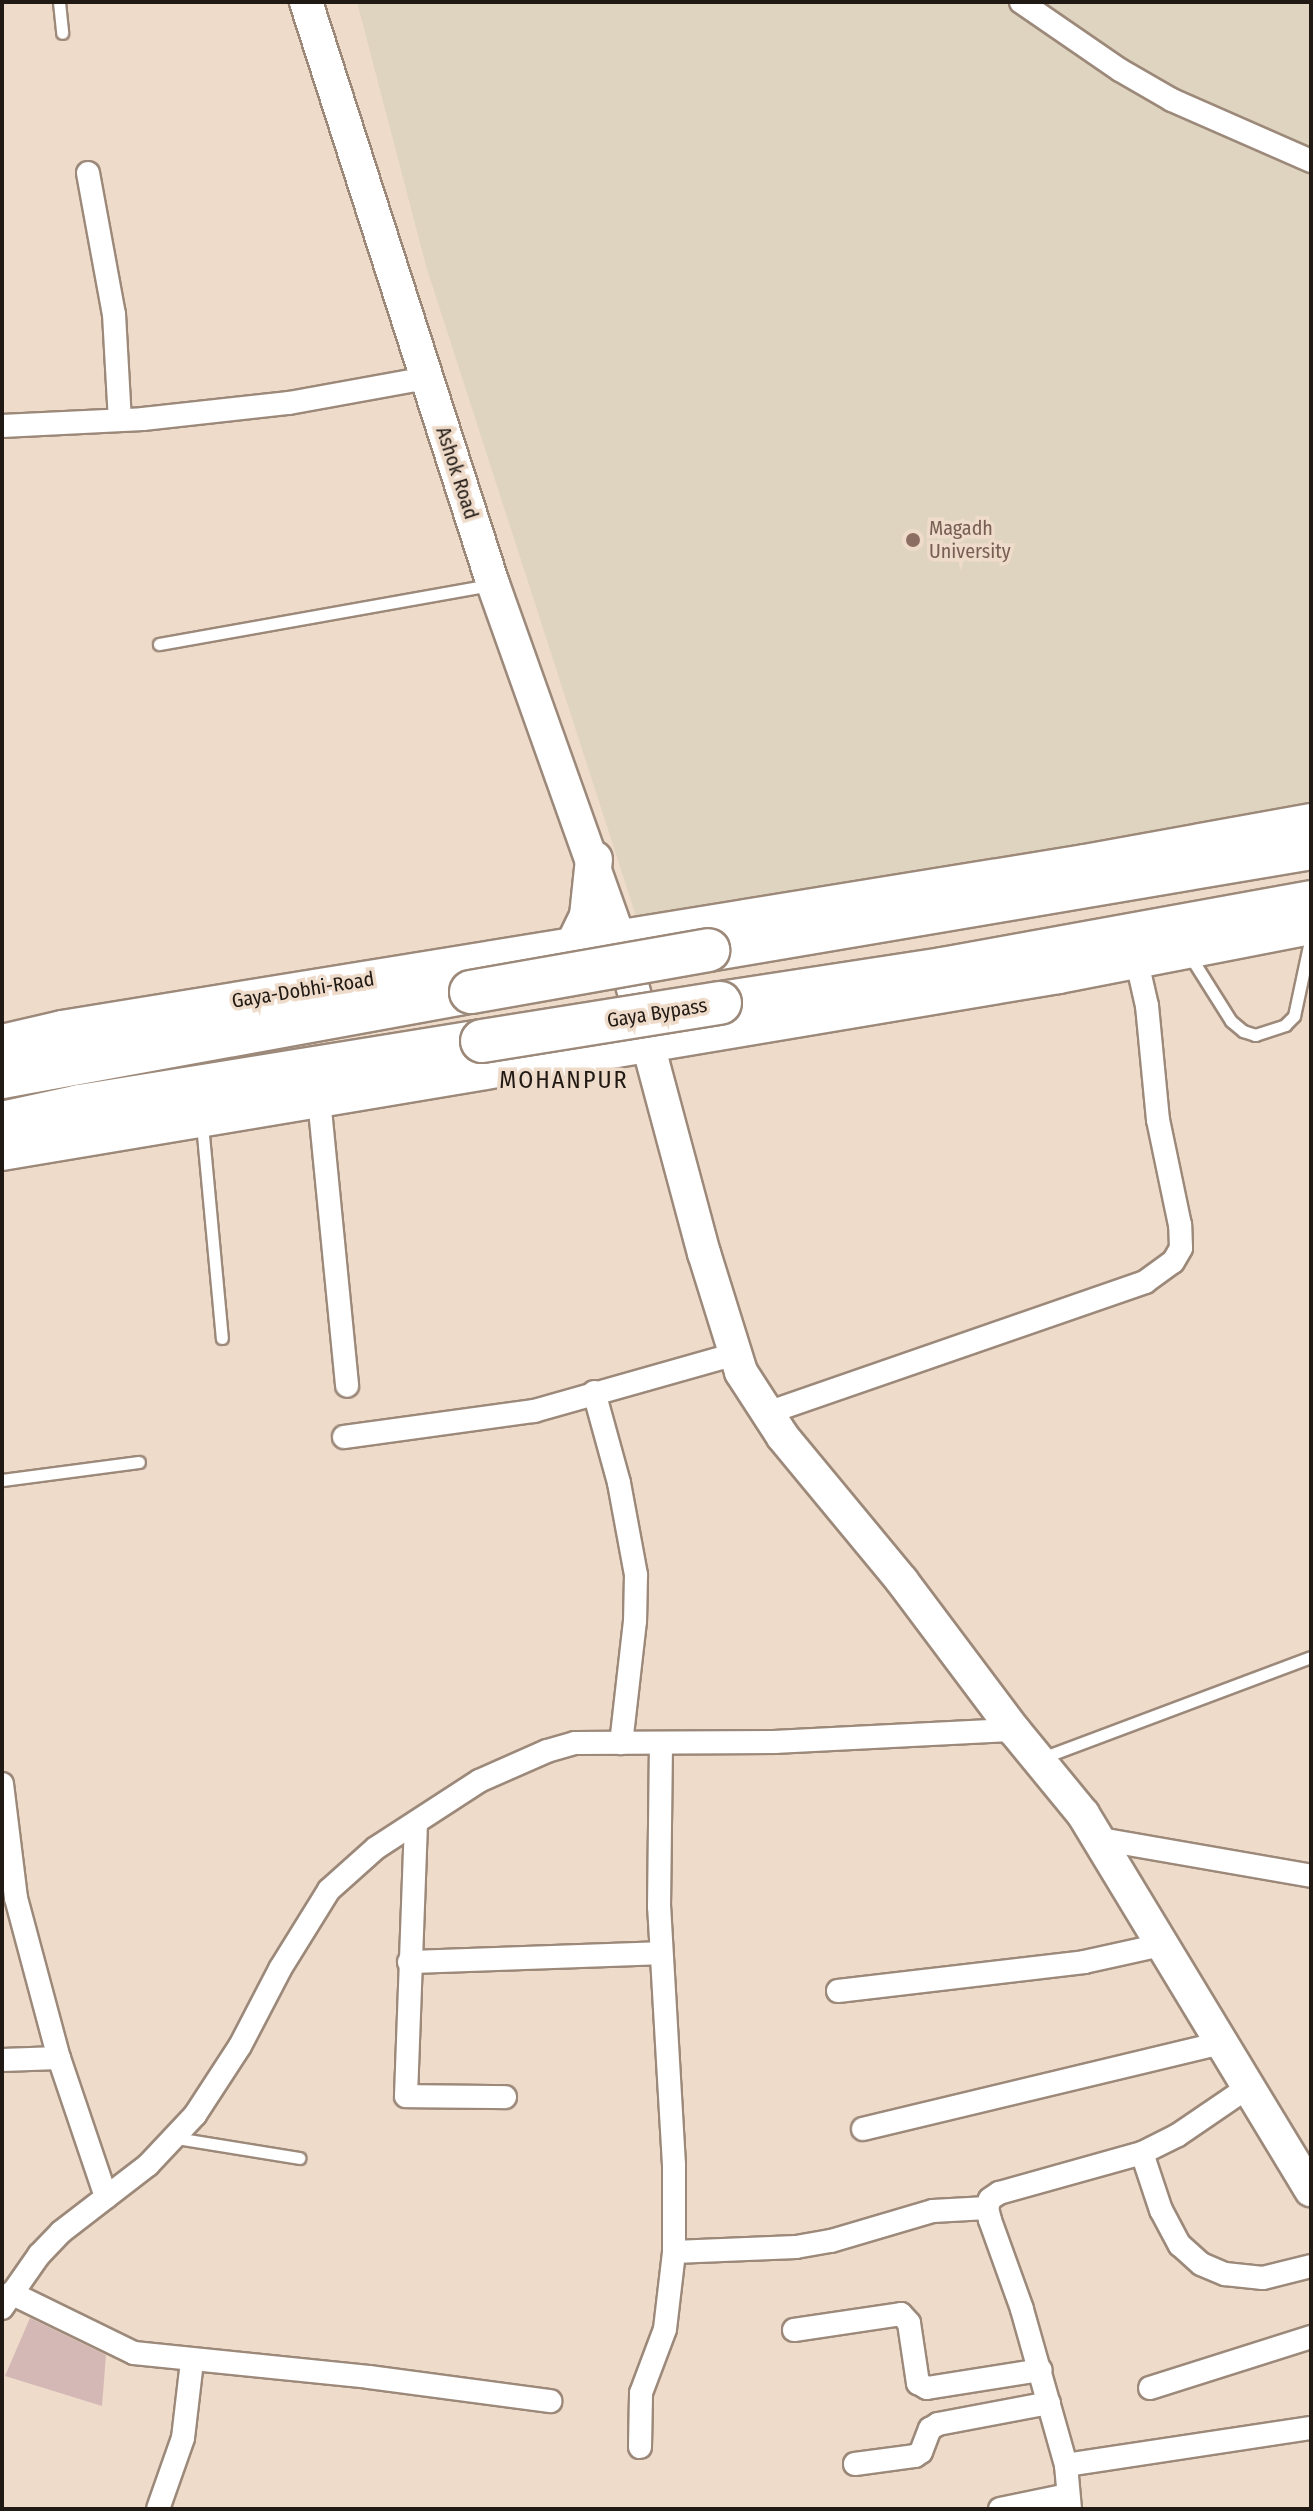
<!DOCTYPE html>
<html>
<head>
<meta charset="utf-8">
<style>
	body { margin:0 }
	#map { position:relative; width:1313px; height:2511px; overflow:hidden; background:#efdbca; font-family:"Fira Sans Condensed",sans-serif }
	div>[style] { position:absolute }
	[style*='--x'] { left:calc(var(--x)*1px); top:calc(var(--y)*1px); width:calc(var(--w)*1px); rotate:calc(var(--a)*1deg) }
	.education>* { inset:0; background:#dfd4bf }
	.building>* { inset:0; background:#d4b8b6 }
	.roads { filter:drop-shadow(2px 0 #9c897a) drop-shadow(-2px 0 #9c897a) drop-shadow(0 2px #9c897a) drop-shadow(0 -2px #9c897a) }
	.lane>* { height:11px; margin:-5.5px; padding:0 5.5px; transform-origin:5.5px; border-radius:5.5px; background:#fff }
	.street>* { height:22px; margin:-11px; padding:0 11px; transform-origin:11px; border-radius:11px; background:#fff }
	.secondary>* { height:32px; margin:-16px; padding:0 16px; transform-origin:16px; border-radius:16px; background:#fff }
	.primary>* { height:36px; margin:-18px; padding:0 18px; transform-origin:18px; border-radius:18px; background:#fff }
	.highway>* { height:42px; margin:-21px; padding:0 21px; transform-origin:21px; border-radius:21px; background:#fff }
	.bridges { filter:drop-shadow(2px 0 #9c897a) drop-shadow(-2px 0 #9c897a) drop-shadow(0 2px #9c897a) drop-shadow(0 -2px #9c897a) }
	.highway-bridge>* { height:42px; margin:-21px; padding:0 21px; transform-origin:21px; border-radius:21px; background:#fff }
	.dots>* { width:22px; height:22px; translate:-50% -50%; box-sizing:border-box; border:4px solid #efdbca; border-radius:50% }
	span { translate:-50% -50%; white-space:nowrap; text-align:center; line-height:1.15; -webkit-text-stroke:7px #efdbca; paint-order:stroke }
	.street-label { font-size:20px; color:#211a14 }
	.education-label { font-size:20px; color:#785e54 }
	.left { translate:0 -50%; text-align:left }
	.quarter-label { font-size:24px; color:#211a14; letter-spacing:2px }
	.frame { position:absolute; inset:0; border:4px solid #211a14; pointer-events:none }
</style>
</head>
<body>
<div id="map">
	<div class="education">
		<i style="clip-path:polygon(357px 2px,1311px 2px,1311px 815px,643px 938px,426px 266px)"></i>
	</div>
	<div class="building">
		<i style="clip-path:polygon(30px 2318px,106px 2355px,102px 2406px,5px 2376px)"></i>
	</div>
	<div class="roads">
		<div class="lane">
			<i style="--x:59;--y:2;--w:31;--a:84"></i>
			<i style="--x:159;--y:644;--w:335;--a:-10.1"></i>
			<i style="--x:1190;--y:956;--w:77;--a:57.8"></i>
			<i style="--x:1231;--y:1021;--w:16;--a:40"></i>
			<i style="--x:1243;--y:1031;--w:13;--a:18"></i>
			<i style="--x:1255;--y:1035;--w:32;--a:-18"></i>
			<i style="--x:1285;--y:1025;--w:13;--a:-45"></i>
			<i style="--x:1294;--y:1016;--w:82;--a:-78"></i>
			<i style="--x:202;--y:1124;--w:215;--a:84.7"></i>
			<i style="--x:2;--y:1480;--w:138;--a:-7.5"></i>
			<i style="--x:1042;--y:1758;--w:287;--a:-20.6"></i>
			<i style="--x:176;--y:2138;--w:125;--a:9.2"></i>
		</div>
		<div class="street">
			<i style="--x:1021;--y:2;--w:120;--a:34.5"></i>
			<i style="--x:1120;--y:70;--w:60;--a:30"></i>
			<i style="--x:1172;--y:100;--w:152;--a:23.7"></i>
			<i style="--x:88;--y:173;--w:143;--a:79.6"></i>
			<i style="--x:114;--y:314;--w:106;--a:86.8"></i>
			<i style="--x:2;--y:426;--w:141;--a:-2.8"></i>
			<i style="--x:143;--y:419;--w:147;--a:-6.3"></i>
			<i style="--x:289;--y:403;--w:140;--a:-10.3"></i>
			<i style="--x:319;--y:1099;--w:288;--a:84.4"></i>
			<i style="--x:594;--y:1392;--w:94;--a:74.6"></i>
			<i style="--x:619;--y:1483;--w:94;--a:79.5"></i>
			<i style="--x:636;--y:1575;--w:46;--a:91.2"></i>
			<i style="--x:635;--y:1621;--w:123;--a:96.5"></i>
			<i style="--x:767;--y:1413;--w:400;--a:-19.1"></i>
			<i style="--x:1145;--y:1282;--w:34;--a:-36"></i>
			<i style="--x:1173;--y:1262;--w:16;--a:-60"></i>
			<i style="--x:1181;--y:1248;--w:23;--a:-92"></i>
			<i style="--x:1180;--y:1225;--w:107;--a:-101.8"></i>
			<i style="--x:1158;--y:1120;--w:115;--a:-95.5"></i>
			<i style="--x:1147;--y:1006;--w:45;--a:-102.8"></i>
			<i style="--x:344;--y:1437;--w:192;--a:-7.8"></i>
			<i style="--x:534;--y:1411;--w:209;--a:-15.8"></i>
			<i style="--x:2;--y:1784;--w:115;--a:83"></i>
			<i style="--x:16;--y:1898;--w:166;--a:75"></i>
			<i style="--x:59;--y:2058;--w:147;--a:71.3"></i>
			<i style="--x:416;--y:1823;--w:273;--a:92.1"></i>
			<i style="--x:406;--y:2096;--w:99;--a:0.6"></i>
			<i style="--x:1100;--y:1839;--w:214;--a:9.9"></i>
			<i style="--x:409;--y:1962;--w:252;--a:-2"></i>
			<i style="--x:838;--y:1991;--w:248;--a:-6.7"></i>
			<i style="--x:1084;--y:1962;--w:79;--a:-12.4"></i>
			<i style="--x:2;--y:2060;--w:57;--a:-2"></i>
			<i style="--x:863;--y:2129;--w:367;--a:-13.5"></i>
			<i style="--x:1142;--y:2153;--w:60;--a:71.6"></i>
			<i style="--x:1161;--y:2210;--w:40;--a:62"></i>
			<i style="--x:1180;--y:2245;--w:28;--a:42"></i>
			<i style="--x:1201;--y:2264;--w:26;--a:23"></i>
			<i style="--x:1225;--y:2274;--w:38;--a:6"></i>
			<i style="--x:1263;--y:2278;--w:49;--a:-14"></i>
			<i style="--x:674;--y:2252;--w:122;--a:-2.3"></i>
			<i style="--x:796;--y:2247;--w:36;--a:-10"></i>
			<i style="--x:831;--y:2241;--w:106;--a:-16.4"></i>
			<i style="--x:933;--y:2211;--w:54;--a:-3.2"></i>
			<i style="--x:11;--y:2293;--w:137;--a:26"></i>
			<i style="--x:134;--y:2353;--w:236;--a:5.8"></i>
			<i style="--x:369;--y:2377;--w:183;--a:7.6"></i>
			<i style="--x:2;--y:2308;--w:65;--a:-55.1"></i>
			<i style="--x:39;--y:2255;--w:32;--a:-46"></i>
			<i style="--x:61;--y:2232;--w:110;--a:-37.6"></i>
			<i style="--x:148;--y:2165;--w:69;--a:-46.8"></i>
			<i style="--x:195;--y:2115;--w:82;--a:-56.9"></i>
			<i style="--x:240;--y:2046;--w:87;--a:-62.5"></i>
			<i style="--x:280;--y:1969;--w:93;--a:-58.2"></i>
			<i style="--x:329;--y:1890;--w:63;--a:-41.8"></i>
			<i style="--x:376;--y:1848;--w:123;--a:-33"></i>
			<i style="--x:479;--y:1781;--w:74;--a:-23.8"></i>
			<i style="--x:547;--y:1751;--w:29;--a:-16"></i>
			<i style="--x:575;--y:1743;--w:200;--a:-0.3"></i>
			<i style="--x:775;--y:1742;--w:239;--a:-2.9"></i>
			<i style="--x:794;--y:2330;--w:108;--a:-8.5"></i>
			<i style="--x:901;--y:2314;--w:12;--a:48"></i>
			<i style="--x:909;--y:2323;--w:61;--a:81.5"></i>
			<i style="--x:918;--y:2383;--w:10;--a:29"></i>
			<i style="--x:927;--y:2388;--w:115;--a:-9"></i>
			<i style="--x:1150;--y:2388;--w:169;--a:-17.6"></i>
			<i style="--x:640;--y:2447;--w:54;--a:-88.9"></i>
			<i style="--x:641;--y:2393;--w:68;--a:-69.4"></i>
			<i style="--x:665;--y:2329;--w:78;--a:-83.3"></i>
			<i style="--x:674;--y:2252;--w:87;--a:-90"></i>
			<i style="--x:674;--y:2165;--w:258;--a:-93.3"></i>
			<i style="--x:659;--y:1907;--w:162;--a:-89.3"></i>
			<i style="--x:855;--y:2464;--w:61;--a:-7.6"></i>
			<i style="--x:915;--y:2456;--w:7;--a:-34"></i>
			<i style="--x:921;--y:2452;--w:25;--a:-69"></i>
			<i style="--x:930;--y:2429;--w:9;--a:-32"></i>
			<i style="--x:938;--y:2424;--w:113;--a:-10.7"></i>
			<i style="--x:1066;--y:2465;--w:248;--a:-8.6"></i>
			<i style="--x:158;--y:2509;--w:75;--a:-70.6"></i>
			<i style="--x:183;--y:2438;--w:78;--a:-83.3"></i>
			<i style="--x:1000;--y:2509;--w:69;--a:-11.6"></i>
			<i style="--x:1070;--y:2509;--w:44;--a:-95.2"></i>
			<i style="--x:1066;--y:2465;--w:162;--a:-105.8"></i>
			<i style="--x:1022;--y:2309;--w:95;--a:-109.8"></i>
			<i style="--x:990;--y:2220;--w:12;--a:-104"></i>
			<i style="--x:987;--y:2208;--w:9;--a:-72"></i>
			<i style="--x:990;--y:2199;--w:11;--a:-34"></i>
			<i style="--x:999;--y:2193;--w:148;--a:-15.6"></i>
			<i style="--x:1142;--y:2153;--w:40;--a:-26.6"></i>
			<i style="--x:1178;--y:2135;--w:83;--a:-34.3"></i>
		</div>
		<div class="secondary">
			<i style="--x:306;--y:2;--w:611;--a:72.19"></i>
			<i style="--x:493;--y:584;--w:378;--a:70.4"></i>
			<i style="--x:620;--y:940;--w:324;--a:75"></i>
			<i style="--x:704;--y:1253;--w:125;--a:72.7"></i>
			<i style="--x:741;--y:1372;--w:77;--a:57.1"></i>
			<i style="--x:783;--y:1437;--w:187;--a:50.4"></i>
			<i style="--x:902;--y:1581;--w:186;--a:53.1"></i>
			<i style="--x:1014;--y:1730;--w:109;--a:50.6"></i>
			<i style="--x:1083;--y:1814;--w:440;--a:58.8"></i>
			<i style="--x:2;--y:1154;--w:1072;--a:-9.51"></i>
			<i style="--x:1059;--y:977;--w:257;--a:-11"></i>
		</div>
		<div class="primary">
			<i style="--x:573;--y:947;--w:34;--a:-64"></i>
			<i style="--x:588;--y:916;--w:57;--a:-84"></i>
			<i style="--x:2;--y:1043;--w:62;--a:-13.1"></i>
			<i style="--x:62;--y:1029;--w:1036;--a:-9.22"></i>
			<i style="--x:1085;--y:863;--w:230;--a:-10.3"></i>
		</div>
		<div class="highway">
			<i style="--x:708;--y:950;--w:612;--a:-9.6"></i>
			<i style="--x:720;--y:1003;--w:226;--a:-8.7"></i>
			<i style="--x:943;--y:969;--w:374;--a:-10.3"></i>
			<i style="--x:2;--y:1077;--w:477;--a:-10.3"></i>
			<i style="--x:2;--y:1123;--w:80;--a:-12.3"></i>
			<i style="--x:80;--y:1106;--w:407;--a:-9.2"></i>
		</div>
	</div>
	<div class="bridges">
		<div class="highway-bridge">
			<i style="--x:471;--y:992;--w:241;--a:-10"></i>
			<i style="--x:482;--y:1041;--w:241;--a:-9.1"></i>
		</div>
	</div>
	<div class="dots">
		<i style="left:913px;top:540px;background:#8d6e63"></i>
	</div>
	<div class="street-label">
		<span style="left:457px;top:473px;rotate:72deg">Ashok Road</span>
		<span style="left:303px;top:990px;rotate:-9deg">Gaya-Dobhi-Road</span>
		<span style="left:657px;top:1013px;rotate:-9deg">Gaya Bypass</span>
	</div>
	<div class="education-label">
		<span class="left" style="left:929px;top:540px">Magadh<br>University</span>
	</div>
	<div class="quarter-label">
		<span style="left:564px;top:1081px">MOHANPUR</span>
	</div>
	<div class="frame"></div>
</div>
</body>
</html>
